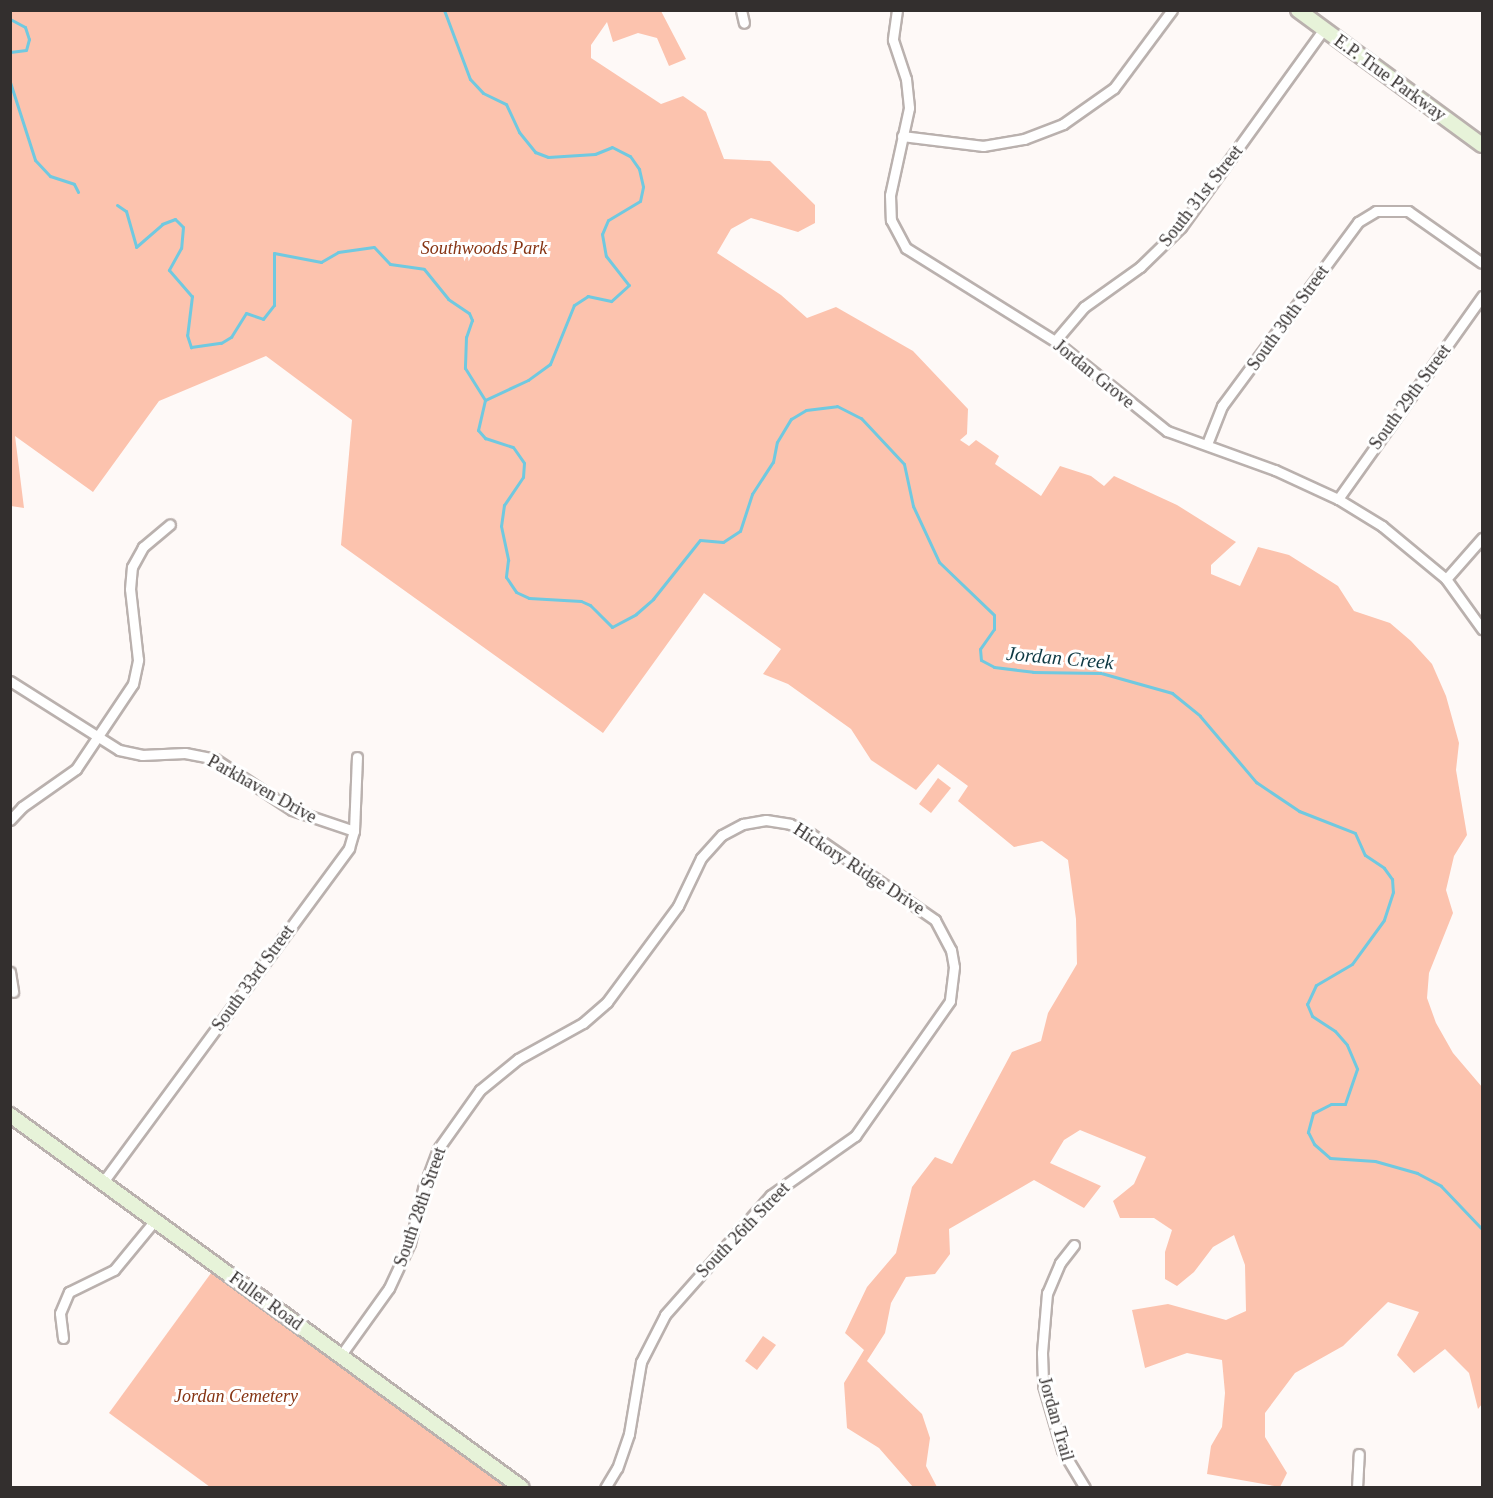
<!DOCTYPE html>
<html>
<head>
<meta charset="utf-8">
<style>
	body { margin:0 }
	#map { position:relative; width:1493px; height:1498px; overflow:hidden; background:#fef9f7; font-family:Georgia,serif }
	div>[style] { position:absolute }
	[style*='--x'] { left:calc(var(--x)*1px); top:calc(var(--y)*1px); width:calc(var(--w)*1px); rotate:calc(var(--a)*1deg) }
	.green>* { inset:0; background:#fcc3ae }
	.stream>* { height:3px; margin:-1.5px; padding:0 1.5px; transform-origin:1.5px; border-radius:1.5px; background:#70c9e0 }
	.roads { filter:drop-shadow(2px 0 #bab1ae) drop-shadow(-2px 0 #bab1ae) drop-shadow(0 2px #bab1ae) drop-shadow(0 -2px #bab1ae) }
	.street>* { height:9px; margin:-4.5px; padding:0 4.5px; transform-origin:4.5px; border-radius:4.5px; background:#fff }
	.secondary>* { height:14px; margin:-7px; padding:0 7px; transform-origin:7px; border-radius:7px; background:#e7f3d9 }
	span { translate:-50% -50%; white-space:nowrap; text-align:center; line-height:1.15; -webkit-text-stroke:6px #fff; paint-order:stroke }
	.street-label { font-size:18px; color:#332f2e }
	.park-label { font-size:18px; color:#863413; font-style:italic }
	.water-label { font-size:20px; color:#0e3943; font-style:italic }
	.frame { position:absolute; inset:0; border:12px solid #332f2e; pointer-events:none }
</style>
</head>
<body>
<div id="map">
	<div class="green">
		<i style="clip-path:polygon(10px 11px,661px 11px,686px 59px,669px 66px,657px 38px,638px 33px,613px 42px,607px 22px,591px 45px,591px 58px,661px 104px,683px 96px,706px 112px,724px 159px,770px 161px,815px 205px,815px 223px,798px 232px,751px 218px,731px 229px,717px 253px,781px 295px,807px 318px,836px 307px,913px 351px,968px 409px,967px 434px,960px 440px,969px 446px,976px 440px,999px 456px,995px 464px,1041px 496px,1060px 466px,1091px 476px,1104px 486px,1114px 476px,1177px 505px,1236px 542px,1211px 565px,1211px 574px,1240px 586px,1258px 547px,1289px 555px,1338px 586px,1354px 611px,1390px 623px,1411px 641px,1432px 664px,1446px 696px,1459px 743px,1456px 770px,1467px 835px,1454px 856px,1446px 890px,1453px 913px,1429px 973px,1427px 998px,1436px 1023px,1453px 1053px,1482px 1087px,1482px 1404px,1478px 1409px,1469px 1373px,1445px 1349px,1414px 1373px,1397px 1355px,1419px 1312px,1388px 1302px,1343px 1346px,1295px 1373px,1265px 1413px,1265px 1437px,1287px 1473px,1280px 1487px,1207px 1474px,1211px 1446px,1222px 1427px,1225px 1393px,1222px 1360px,1187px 1353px,1145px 1368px,1132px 1310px,1168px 1304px,1226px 1320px,1246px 1311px,1245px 1265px,1234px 1235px,1213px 1247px,1194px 1272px,1177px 1286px,1165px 1279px,1165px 1252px,1172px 1230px,1154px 1218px,1120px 1218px,1113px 1201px,1134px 1184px,1146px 1157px,1080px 1130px,1064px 1140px,1050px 1163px,1101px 1186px,1084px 1208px,1034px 1180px,949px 1229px,950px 1254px,935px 1274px,906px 1277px,891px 1303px,885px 1333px,867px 1361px,922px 1414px,930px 1438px,926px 1466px,937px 1487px,913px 1487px,879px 1448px,847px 1428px,844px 1383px,864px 1350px,845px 1333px,867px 1287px,896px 1253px,912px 1187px,935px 1157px,952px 1164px,1012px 1052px,1041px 1041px,1048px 1013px,1077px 964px,1076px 919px,1068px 860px,1042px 841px,1014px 847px,958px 801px,968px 786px,938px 764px,916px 790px,871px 760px,851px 729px,788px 684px,763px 674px,781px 649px,704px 593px,603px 733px,341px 545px,352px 420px,266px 356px,159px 401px,93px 492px,15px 436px,24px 508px,11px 506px)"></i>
		<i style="clip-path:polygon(938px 778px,951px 788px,931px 813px,919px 804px)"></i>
		<i style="clip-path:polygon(214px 1269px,509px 1484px,507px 1488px,210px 1487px,109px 1413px)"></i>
		<i style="clip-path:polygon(763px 1336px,776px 1345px,757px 1370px,745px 1361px)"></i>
	</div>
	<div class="stream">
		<i style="--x:444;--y:10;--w:74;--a:69.4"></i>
		<i style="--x:470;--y:79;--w:19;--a:47"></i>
		<i style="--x:483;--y:93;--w:25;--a:26"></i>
		<i style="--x:506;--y:104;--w:31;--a:65"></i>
		<i style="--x:519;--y:132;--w:26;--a:51"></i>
		<i style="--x:535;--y:152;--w:14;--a:21"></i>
		<i style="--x:548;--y:157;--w:47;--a:-3.7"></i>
		<i style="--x:595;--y:154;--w:18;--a:-22"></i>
		<i style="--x:612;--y:147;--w:20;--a:27"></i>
		<i style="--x:630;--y:156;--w:16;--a:55"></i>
		<i style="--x:639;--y:169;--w:18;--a:77"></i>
		<i style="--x:643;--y:187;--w:14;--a:102"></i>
		<i style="--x:640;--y:201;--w:37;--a:149"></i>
		<i style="--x:608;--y:220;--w:15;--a:113"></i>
		<i style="--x:602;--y:234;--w:22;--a:80"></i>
		<i style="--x:606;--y:256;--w:37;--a:52"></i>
		<i style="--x:629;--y:285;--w:24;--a:138"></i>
		<i style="--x:611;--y:301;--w:24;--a:-168"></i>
		<i style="--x:588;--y:296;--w:17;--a:147"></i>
		<i style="--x:574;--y:305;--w:64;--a:112.1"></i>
		<i style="--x:550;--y:364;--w:27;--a:144"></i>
		<i style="--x:528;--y:380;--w:47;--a:155.1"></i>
		<i style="--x:10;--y:19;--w:17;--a:28"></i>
		<i style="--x:25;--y:27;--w:13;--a:72"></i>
		<i style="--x:29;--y:39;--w:11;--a:105"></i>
		<i style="--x:26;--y:50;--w:16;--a:173"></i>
		<i style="--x:10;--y:82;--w:82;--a:72.2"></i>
		<i style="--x:35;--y:160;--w:22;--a:47"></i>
		<i style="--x:50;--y:176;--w:25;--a:18"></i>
		<i style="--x:74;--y:184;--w:9;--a:63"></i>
		<i style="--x:117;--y:205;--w:11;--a:34"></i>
		<i style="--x:126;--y:211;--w:37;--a:74"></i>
		<i style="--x:136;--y:247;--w:35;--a:-41"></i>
		<i style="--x:162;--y:224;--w:14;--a:-21"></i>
		<i style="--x:175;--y:219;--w:11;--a:45"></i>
		<i style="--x:183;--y:227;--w:21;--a:95"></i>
		<i style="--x:181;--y:248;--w:25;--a:119"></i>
		<i style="--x:169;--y:270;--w:35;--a:49"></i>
		<i style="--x:192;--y:296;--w:39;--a:97"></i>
		<i style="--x:187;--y:335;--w:13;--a:72"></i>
		<i style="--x:191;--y:347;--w:30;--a:-8"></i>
		<i style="--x:221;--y:343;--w:12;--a:-31"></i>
		<i style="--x:231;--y:337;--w:28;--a:-58"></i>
		<i style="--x:246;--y:313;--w:18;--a:19"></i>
		<i style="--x:263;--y:319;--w:18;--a:-52"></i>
		<i style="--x:274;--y:305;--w:52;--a:-90"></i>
		<i style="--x:274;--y:253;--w:48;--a:10.8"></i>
		<i style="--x:321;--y:262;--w:20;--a:-30"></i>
		<i style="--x:338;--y:252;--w:36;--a:-8"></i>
		<i style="--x:374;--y:247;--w:23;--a:47"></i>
		<i style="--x:390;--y:264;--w:34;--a:8"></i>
		<i style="--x:424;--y:269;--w:38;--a:51"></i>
		<i style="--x:448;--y:299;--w:25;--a:34"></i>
		<i style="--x:469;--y:313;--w:8;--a:67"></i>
		<i style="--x:472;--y:320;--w:18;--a:109"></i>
		<i style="--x:466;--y:337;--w:31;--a:92"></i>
		<i style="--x:465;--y:368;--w:38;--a:58"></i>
		<i style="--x:485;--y:400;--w:31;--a:103"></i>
		<i style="--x:478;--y:430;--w:11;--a:49"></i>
		<i style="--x:485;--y:438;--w:29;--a:18"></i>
		<i style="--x:513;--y:447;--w:19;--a:55"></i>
		<i style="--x:524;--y:463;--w:14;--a:94"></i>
		<i style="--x:523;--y:477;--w:34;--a:124"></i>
		<i style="--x:504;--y:505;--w:21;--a:98"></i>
		<i style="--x:501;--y:526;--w:35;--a:78"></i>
		<i style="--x:508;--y:560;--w:17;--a:97"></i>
		<i style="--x:506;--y:577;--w:18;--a:56"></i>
		<i style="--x:516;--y:592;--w:14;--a:25"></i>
		<i style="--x:529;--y:598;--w:52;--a:3.3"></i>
		<i style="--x:581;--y:601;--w:10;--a:24"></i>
		<i style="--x:590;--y:605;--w:31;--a:45"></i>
		<i style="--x:612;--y:627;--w:27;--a:-28"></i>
		<i style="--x:636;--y:614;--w:23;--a:-41"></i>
		<i style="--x:653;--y:599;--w:75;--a:-51.5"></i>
		<i style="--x:700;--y:540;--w:23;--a:5"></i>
		<i style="--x:723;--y:542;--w:20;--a:-33"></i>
		<i style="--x:740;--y:531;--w:39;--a:-72"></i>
		<i style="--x:752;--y:494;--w:38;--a:-57"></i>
		<i style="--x:773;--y:462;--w:20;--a:-79"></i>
		<i style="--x:777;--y:442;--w:27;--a:-59"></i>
		<i style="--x:791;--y:419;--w:17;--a:-31"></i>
		<i style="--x:806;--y:410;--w:31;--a:-7"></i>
		<i style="--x:837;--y:406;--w:27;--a:27"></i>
		<i style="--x:861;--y:418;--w:63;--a:46.9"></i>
		<i style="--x:904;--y:464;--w:43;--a:77.9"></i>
		<i style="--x:913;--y:506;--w:62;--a:65.1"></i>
		<i style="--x:939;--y:562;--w:76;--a:43.9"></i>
		<i style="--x:994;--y:615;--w:14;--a:90"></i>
		<i style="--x:994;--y:629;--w:24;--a:125"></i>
		<i style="--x:980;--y:649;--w:11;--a:85"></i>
		<i style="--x:981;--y:660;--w:15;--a:28"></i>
		<i style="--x:994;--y:667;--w:39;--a:7"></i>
		<i style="--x:1033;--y:672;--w:68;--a:0.8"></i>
		<i style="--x:1101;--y:673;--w:74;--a:15.7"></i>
		<i style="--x:1172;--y:693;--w:36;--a:39"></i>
		<i style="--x:1200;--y:716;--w:87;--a:49.7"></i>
		<i style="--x:1256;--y:782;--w:52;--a:34"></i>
		<i style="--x:1299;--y:811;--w:60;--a:21.4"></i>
		<i style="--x:1355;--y:833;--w:24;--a:66"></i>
		<i style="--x:1365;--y:855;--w:23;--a:34"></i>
		<i style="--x:1384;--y:868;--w:14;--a:54"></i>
		<i style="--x:1392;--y:879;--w:13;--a:86"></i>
		<i style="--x:1393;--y:892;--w:29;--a:108"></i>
		<i style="--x:1384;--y:920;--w:54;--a:126"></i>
		<i style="--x:1352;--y:964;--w:42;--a:149.7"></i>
		<i style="--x:1316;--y:985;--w:21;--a:115"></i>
		<i style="--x:1307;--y:1004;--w:13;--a:67"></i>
		<i style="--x:1312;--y:1016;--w:27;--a:33"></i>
		<i style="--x:1335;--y:1031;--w:18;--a:49"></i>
		<i style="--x:1347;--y:1045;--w:26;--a:67"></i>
		<i style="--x:1357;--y:1069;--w:37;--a:109"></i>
		<i style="--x:1345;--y:1104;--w:14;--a:180"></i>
		<i style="--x:1331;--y:1104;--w:20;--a:153"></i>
		<i style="--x:1313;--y:1113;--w:20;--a:105"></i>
		<i style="--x:1308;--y:1132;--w:13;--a:63"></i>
		<i style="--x:1314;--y:1144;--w:21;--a:41"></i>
		<i style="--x:1330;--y:1158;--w:45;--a:3.8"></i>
		<i style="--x:1375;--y:1161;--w:44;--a:15.9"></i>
		<i style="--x:1417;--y:1173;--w:27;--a:28"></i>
		<i style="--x:1441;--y:1186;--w:59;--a:46.4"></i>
	</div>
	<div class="roads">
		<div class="street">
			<i style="--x:741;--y:10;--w:13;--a:77"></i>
			<i style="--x:897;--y:10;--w:30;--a:98"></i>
			<i style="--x:893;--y:40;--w:41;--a:71.6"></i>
			<i style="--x:906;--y:79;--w:29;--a:84"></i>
			<i style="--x:909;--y:108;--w:89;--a:102.3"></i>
			<i style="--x:890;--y:195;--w:25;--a:88"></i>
			<i style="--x:891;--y:220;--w:32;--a:62"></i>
			<i style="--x:906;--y:248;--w:176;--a:32"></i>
			<i style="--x:1055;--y:341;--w:144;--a:38.8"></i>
			<i style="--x:1167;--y:431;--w:115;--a:19.9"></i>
			<i style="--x:1275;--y:470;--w:69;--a:24.7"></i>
			<i style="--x:1338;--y:499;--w:52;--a:31.5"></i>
			<i style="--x:1382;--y:526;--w:83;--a:39.6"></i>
			<i style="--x:1446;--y:579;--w:62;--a:54.2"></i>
			<i style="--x:902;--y:136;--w:82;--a:7"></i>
			<i style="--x:983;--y:146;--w:42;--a:-9.7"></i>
			<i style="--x:1024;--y:139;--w:42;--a:-21"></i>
			<i style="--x:1063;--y:124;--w:62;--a:-35.2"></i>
			<i style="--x:1114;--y:88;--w:97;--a:-53.4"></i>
			<i style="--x:1055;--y:341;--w:45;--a:-49.5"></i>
			<i style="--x:1084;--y:307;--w:69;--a:-35.5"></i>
			<i style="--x:1140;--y:267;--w:57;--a:-44.3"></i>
			<i style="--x:1181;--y:227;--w:244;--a:-54.2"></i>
			<i style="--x:1207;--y:444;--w:41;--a:-68.5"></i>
			<i style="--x:1222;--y:406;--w:229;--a:-53.5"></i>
			<i style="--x:1358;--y:222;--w:21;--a:-31"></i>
			<i style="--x:1376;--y:211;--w:32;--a:0"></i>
			<i style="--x:1408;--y:211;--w:90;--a:35.1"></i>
			<i style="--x:1338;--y:499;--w:249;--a:-54.6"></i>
			<i style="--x:1446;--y:579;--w:55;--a:-48.7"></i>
			<i style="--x:10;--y:681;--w:129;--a:32.3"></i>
			<i style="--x:119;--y:750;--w:24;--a:12"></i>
			<i style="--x:142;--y:755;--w:43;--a:-2.7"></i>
			<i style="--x:185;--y:753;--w:31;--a:11"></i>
			<i style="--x:215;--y:759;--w:92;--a:33.5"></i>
			<i style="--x:292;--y:810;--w:65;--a:18.7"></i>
			<i style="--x:10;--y:820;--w:18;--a:-47"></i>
			<i style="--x:22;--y:807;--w:66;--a:-35.1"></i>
			<i style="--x:76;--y:769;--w:102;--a:-56.2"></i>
			<i style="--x:133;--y:684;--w:25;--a:-78"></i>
			<i style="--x:138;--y:660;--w:71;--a:-96.4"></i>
			<i style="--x:130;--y:589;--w:22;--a:-85"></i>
			<i style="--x:132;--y:567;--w:23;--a:-61"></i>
			<i style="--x:143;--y:547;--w:35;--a:-40"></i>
			<i style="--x:10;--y:972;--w:20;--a:81"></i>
			<i style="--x:103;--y:1182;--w:415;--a:-53.6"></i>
			<i style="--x:349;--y:848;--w:18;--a:-74"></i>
			<i style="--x:354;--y:831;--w:74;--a:-87.7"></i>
			<i style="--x:1074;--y:1245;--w:23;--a:128"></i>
			<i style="--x:1060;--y:1263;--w:33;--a:113"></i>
			<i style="--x:1047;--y:1293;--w:60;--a:94.8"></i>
			<i style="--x:1042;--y:1353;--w:32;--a:88"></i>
			<i style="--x:1043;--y:1385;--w:68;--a:73.7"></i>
			<i style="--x:1062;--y:1450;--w:44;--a:58.8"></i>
			<i style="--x:63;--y:1338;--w:25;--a:-97"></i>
			<i style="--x:60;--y:1313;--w:23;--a:-67"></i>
			<i style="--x:69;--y:1292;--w:50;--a:-26.1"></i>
			<i style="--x:114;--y:1270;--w:65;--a:-50.6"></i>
			<i style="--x:341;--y:1355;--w:82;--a:-54.4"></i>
			<i style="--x:389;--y:1288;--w:50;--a:-65"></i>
			<i style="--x:410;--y:1243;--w:56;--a:-76.5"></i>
			<i style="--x:423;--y:1189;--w:43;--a:-69.4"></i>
			<i style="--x:438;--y:1149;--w:72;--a:-54.6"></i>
			<i style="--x:480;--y:1090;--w:49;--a:-39.2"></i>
			<i style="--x:518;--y:1059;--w:74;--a:-29"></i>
			<i style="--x:583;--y:1023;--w:32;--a:-41"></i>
			<i style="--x:607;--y:1002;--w:119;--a:-53.5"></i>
			<i style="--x:678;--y:906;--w:53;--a:-64.4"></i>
			<i style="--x:701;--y:858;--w:31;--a:-48"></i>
			<i style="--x:722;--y:835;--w:24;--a:-28"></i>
			<i style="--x:743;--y:824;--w:23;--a:-10"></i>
			<i style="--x:766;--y:820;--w:24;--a:9"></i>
			<i style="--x:790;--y:824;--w:23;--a:25"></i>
			<i style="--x:811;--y:834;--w:151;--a:34.7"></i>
			<i style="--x:935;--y:920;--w:34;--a:62"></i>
			<i style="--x:951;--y:950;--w:17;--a:80"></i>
			<i style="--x:954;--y:967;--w:34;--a:97"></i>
			<i style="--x:950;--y:1001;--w:165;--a:125.1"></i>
			<i style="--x:855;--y:1136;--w:103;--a:144.9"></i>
			<i style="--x:771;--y:1195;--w:160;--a:131.5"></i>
			<i style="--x:665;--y:1315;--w:53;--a:117.1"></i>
			<i style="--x:641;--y:1362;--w:73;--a:99.5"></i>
			<i style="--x:629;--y:1434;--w:36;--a:109"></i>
			<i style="--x:617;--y:1468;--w:23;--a:121"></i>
			<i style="--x:1357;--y:1488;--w:34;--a:-87"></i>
		</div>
		<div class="secondary">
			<i style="--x:1298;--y:10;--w:228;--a:36.3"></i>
			<i style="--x:10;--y:1115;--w:633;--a:36.07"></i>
		</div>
	</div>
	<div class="street-label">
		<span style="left:1390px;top:78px;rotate:36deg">E.P. True Parkway</span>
		<span style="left:1201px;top:196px;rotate:-52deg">South 31st Street</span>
		<span style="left:1288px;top:318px;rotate:-54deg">South 30th Street</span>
		<span style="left:1094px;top:374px;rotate:39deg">Jordan Grove</span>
		<span style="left:1410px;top:397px;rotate:-54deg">South 29th Street</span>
		<span style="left:262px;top:789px;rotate:29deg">Parkhaven Drive</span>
		<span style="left:859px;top:869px;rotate:33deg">Hickory Ridge Drive</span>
		<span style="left:253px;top:978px;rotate:-54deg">South 33rd Street</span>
		<span style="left:420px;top:1207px;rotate:-71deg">South 28th Street</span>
		<span style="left:743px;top:1230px;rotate:-46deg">South 26th Street</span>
		<span style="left:266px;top:1301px;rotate:36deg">Fuller Road</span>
		<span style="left:1056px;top:1419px;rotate:74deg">Jordan Trail</span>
	</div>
	<div class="park-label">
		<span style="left:484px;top:248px">Southwoods Park</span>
		<span style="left:236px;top:1396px">Jordan Cemetery</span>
	</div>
	<div class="water-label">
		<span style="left:1060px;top:658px;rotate:5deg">Jordan Creek</span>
	</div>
	<div class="frame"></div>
</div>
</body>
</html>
